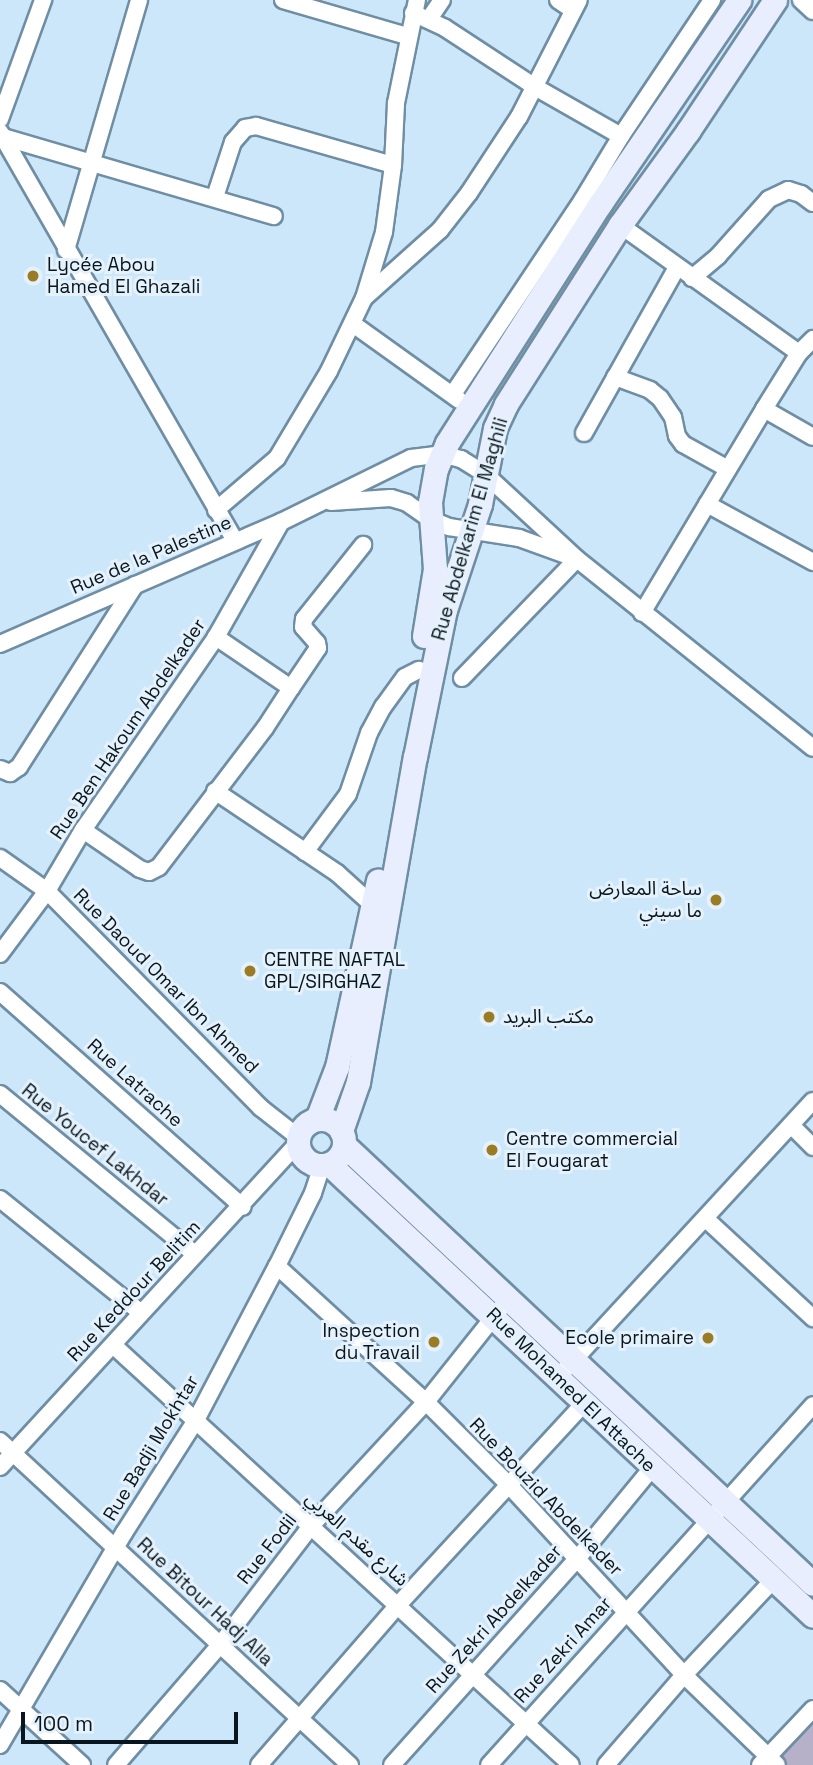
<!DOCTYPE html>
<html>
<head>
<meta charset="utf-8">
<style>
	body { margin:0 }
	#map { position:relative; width:813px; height:1765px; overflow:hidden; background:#cce7fa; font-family:"Space Grotesk","Noto Sans Arabic",sans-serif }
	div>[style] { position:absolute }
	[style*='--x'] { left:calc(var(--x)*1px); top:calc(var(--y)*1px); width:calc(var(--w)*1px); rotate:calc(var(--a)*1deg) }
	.green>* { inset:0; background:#b7b0c9 }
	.roads { filter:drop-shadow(2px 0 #6f8ea4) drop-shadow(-2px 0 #6f8ea4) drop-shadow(0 2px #6f8ea4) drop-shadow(0 -2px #6f8ea4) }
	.street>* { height:16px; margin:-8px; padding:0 8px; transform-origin:8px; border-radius:8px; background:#fff }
	.secondary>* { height:23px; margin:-11.5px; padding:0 11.5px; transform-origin:11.5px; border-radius:11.5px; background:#e8eefd }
	.secondary>.ring { margin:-11.5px; padding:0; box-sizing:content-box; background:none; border:23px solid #e8eefd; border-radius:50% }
	.dots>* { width:19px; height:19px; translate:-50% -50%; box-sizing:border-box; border:4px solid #e5f2fc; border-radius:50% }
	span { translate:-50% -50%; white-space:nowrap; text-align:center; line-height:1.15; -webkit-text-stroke:6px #e5f2fc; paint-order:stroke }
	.poi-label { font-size:19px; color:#0a161e }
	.left { translate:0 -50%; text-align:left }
	.right { translate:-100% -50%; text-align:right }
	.street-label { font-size:19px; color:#0a161e }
	.scale { position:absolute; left:21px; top:1712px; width:217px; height:32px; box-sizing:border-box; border:4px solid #0a161e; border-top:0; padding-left:9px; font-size:21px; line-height:24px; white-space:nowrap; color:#0a161e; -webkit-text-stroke:5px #e5f2fc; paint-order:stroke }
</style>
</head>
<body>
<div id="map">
	<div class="green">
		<i style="clip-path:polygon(813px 1719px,813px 1765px,768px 1765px)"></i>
	</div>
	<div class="roads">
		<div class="street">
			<i style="--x:283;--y:0;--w:129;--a:16.2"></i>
			<i style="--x:558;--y:0;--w:18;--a:34"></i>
			<i style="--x:801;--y:0;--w:16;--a:43"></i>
			<i style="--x:413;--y:13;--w:35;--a:25"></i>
			<i style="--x:445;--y:28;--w:108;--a:33.2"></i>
			<i style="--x:535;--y:87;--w:99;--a:29.7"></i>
			<i style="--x:621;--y:136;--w:164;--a:-56.2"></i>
			<i style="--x:429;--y:19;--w:23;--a:-56"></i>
			<i style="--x:0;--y:119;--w:127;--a:-70.1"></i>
			<i style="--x:0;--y:132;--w:472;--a:60.1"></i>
			<i style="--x:3;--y:137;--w:282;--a:16.3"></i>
			<i style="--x:215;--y:197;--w:58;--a:-71.9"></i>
			<i style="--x:233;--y:142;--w:18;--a:-49"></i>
			<i style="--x:245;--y:128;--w:11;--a:-10"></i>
			<i style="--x:256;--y:126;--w:142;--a:15.9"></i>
			<i style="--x:620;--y:225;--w:220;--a:35.6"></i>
			<i style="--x:66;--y:250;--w:260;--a:-73.7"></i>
			<i style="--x:692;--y:278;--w:34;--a:-40"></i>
			<i style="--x:718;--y:256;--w:76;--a:-48.2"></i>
			<i style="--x:769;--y:199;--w:21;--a:-25"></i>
			<i style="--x:788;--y:190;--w:14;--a:17"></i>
			<i style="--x:801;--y:194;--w:15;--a:37"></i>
			<i style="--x:364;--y:298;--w:102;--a:-41.8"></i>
			<i style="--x:440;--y:230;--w:47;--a:-51.9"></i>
			<i style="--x:469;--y:193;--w:91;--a:-56.7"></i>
			<i style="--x:519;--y:117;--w:131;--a:-62.9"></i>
			<i style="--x:353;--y:324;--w:130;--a:35.6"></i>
			<i style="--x:615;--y:377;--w:37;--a:20"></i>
			<i style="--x:650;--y:390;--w:13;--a:39"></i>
			<i style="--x:660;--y:398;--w:23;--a:56"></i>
			<i style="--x:673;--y:417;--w:19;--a:78"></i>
			<i style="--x:677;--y:436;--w:10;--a:53"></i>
			<i style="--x:683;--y:444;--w:51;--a:29.1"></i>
			<i style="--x:453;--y:394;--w:234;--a:-56.3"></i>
			<i style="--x:583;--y:199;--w:74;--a:-58.9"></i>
			<i style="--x:764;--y:409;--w:56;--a:29.7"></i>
			<i style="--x:584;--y:433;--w:190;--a:-60.7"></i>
			<i style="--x:331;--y:502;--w:60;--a:-3.8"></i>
			<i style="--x:391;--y:498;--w:17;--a:17"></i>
			<i style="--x:407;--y:503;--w:28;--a:35"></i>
			<i style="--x:430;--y:519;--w:21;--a:23"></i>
			<i style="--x:449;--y:527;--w:71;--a:8.9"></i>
			<i style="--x:519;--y:538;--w:50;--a:19.9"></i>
			<i style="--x:707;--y:504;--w:121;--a:28.7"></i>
			<i style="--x:216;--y:510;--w:80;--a:-40.4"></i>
			<i style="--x:277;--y:458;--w:101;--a:-59.1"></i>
			<i style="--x:329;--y:371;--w:81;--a:-64.4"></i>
			<i style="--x:364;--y:298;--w:69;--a:-73.1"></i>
			<i style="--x:384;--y:232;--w:68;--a:-82.3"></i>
			<i style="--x:393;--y:165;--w:62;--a:-87.2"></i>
			<i style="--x:396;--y:103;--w:105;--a:-78.5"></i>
			<i style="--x:642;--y:613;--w:238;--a:-59.1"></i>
			<i style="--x:764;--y:409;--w:66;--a:-58"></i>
			<i style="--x:799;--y:353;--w:20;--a:-45"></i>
			<i style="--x:0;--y:644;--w:306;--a:-23.5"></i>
			<i style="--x:281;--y:522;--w:145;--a:-26.2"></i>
			<i style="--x:411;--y:458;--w:31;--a:-7"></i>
			<i style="--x:442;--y:454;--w:20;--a:15"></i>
			<i style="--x:461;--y:459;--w:28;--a:32"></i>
			<i style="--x:485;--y:474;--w:125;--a:42.7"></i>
			<i style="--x:577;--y:559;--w:302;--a:38.7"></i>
			<i style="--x:462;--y:678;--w:165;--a:-46"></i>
			<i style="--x:291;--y:688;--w:48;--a:-56"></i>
			<i style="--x:318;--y:648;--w:5;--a:-101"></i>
			<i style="--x:317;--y:643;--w:21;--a:-131"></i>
			<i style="--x:303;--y:627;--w:8;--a:-83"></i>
			<i style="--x:304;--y:619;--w:95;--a:-51.4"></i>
			<i style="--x:0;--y:769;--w:11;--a:22"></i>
			<i style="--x:10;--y:773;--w:11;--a:-34"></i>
			<i style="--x:19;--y:767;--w:216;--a:-57.5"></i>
			<i style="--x:215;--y:791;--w:147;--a:33.9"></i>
			<i style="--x:337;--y:873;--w:54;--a:42"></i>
			<i style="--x:83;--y:830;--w:69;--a:34.4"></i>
			<i style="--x:140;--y:869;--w:9;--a:18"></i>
			<i style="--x:149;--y:872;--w:11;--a:-27"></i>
			<i style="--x:159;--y:867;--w:175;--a:-52.7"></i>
			<i style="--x:265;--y:728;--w:48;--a:-57"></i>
			<i style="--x:291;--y:688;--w:91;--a:-145.8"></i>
			<i style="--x:305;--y:852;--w:72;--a:-53.4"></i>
			<i style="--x:348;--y:794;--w:65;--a:-71"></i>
			<i style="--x:369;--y:733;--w:30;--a:-62"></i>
			<i style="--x:383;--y:707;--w:37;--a:-54"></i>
			<i style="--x:405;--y:677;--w:16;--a:-27"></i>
			<i style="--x:0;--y:858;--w:57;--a:35.1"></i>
			<i style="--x:47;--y:891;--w:305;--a:45.4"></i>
			<i style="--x:261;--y:1108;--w:47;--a:38.1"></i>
			<i style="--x:0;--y:954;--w:79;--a:-53.3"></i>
			<i style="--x:47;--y:891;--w:71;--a:-59.5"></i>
			<i style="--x:83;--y:830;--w:234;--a:-55.4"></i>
			<i style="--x:216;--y:637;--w:132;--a:-60.5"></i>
			<i style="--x:0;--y:992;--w:324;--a:41.5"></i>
			<i style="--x:0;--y:1094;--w:252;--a:39.4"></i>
			<i style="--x:791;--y:1125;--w:31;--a:45"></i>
			<i style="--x:0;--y:1199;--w:180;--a:38.9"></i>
			<i style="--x:706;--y:1219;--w:146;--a:42.8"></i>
			<i style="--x:277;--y:1266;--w:202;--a:42.4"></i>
			<i style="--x:426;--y:1402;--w:116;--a:45"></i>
			<i style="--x:508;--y:1484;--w:260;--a:47.3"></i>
			<i style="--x:684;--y:1675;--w:129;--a:44.1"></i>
			<i style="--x:113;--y:1345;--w:621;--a:42.52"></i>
			<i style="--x:559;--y:1376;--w:374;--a:-47.3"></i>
			<i style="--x:0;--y:1441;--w:477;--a:42.8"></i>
			<i style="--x:0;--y:1467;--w:440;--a:-47.4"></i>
			<i style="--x:0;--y:1690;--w:111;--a:42.4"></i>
			<i style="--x:0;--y:1745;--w:246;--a:-59.7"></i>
			<i style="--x:124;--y:1533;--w:134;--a:-57.5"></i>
			<i style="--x:196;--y:1420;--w:174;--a:-62.3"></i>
			<i style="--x:277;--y:1266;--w:81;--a:-63.7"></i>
			<i style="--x:313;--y:1193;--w:29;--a:-72"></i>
			<i style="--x:116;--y:1765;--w:159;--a:-49.1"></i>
			<i style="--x:220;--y:1645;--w:150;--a:-52.6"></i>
			<i style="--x:311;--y:1526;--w:169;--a:-47.2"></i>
			<i style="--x:426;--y:1402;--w:119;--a:-51.5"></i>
			<i style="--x:259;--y:1765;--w:212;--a:-49"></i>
			<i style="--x:398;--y:1605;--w:277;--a:-47.3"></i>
			<i style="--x:392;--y:1765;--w:277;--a:-48.1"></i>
			<i style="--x:577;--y:1559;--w:118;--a:-50.5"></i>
			<i style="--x:489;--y:1765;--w:484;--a:-48"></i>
			<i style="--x:606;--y:1765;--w:119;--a:-49.1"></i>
			<i style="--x:684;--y:1675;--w:133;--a:-46.8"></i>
			<i style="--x:760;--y:1765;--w:77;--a:-46.6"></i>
		</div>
		<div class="secondary">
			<i style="--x:424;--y:636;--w:68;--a:-80.7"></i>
			<i style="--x:435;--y:569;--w:67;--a:-94.3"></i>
			<i style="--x:430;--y:502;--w:34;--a:-80"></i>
			<i style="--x:436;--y:469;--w:28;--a:-67"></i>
			<i style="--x:447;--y:443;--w:284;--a:-57.4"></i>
			<i style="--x:600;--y:204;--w:247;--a:-55.7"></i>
			<i style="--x:317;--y:1119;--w:56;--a:-69"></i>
			<i style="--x:337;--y:1067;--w:191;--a:-77.6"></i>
			<i class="ring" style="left:298px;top:1119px;width:23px;height:23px"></i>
			<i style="--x:341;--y:1131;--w:52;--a:-70.9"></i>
			<i style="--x:358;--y:1082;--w:330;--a:-80.1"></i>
			<i style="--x:415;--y:757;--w:150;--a:-78.5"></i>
			<i style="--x:445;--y:610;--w:112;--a:-71.7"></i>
			<i style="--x:480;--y:504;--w:77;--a:-78.8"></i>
			<i style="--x:495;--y:428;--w:26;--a:-65"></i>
			<i style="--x:506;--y:404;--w:212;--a:-57.5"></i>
			<i style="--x:620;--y:225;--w:116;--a:-54.1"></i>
			<i style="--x:688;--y:131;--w:157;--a:-56.4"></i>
			<i style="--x:344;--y:1145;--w:642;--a:43.11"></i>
			<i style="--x:329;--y:1164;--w:662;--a:43.04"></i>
		</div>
	</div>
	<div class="dots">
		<i style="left:33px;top:276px;background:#9a7c25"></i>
		<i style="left:716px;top:900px;background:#9a7c25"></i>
		<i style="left:250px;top:971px;background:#9a7c25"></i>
		<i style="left:489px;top:1017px;background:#9a7c25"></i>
		<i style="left:492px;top:1150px;background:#9a7c25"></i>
		<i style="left:708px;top:1338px;background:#9a7c25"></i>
		<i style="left:434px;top:1342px;background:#9a7c25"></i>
	</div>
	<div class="poi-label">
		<span class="left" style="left:47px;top:276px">Lycée Abou<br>Hamed El Ghazali</span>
		<span class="right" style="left:702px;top:900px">ساحة المعارض<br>ما سيني</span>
		<span class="left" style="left:264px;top:971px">CENTRE NAFTAL<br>GPL/SIRGHAZ</span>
		<span class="left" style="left:503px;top:1017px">مكتب البريد</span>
		<span class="left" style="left:506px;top:1150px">Centre commercial<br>El Fougarat</span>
		<span class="right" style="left:420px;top:1342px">Inspection<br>du Travail</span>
		<span class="right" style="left:694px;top:1338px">Ecole primaire</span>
	</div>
	<div class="street-label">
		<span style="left:470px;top:529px;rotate:-74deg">Rue Abdelkarim El Maghili</span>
		<span style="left:151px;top:555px;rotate:-23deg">Rue de la Palestine</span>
		<span style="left:128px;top:729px;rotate:-56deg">Rue Ben Hakoum Abdelkader</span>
		<span style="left:166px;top:981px;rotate:45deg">Rue Daoud Omar Ibn Ahmed</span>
		<span style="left:135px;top:1083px;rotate:42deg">Rue Latrache</span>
		<span style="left:95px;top:1145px;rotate:39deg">Rue Youcef Lakhdar</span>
		<span style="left:134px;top:1291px;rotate:-47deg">Rue Keddour Belitim</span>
		<span style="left:571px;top:1390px;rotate:44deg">Rue Mohamed El Attache</span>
		<span style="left:151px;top:1448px;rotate:-59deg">Rue Badji Mokhtar</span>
		<span style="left:546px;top:1497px;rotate:46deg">Rue Bouzid Abdelkader</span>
		<span style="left:357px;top:1539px;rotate:42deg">شارع مقدم العربي</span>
		<span style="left:267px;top:1549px;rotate:-52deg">Rue Fodil</span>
		<span style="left:205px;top:1602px;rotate:43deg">Rue Bitour Hadj Alla</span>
		<span style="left:494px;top:1619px;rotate:-48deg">Rue Zekri Abdelkader</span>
		<span style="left:563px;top:1650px;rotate:-48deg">Rue Zekri Amar</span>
	</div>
	<div class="scale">100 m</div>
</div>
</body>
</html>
